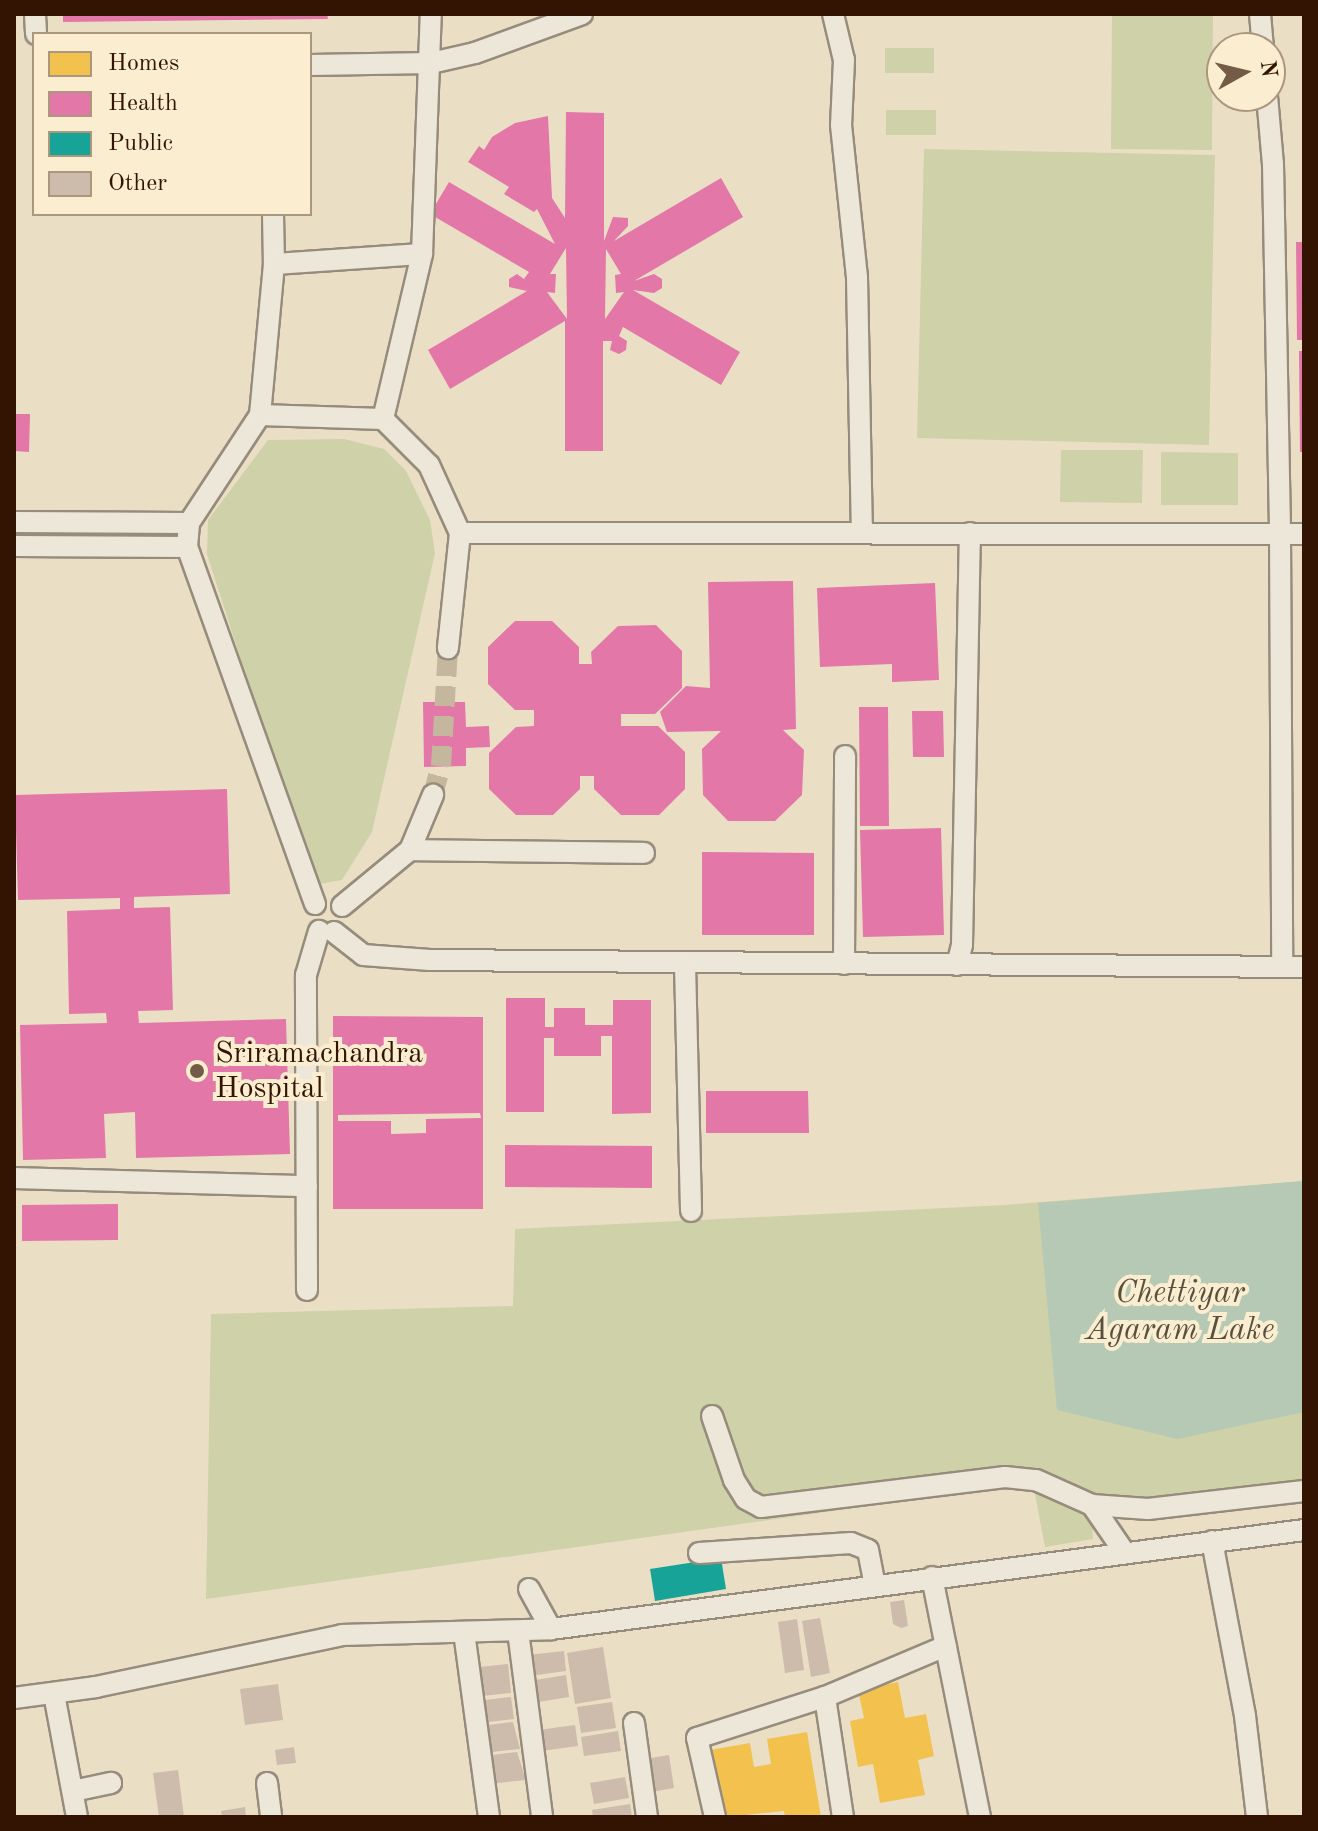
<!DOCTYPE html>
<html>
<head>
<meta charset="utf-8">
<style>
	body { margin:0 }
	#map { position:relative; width:1318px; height:1831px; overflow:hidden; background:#eadfc5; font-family:"Old Standard TT",serif }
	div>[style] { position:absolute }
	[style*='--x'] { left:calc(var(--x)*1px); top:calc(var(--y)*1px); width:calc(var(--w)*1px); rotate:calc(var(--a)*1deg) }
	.green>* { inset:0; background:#cfd1a9 }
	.water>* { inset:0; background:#b5c9b5 }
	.homes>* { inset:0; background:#f2c14e }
	.health>* { inset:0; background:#e377a8 }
	.public>* { inset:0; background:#17a398 }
	.building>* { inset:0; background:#cdbbac }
	.minor-tunnel>* { height:20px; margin-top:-10px; transform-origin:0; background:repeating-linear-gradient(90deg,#c5b69e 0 20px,transparent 0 30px) }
	.roads { filter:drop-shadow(2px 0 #978c7c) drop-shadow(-2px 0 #978c7c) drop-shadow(0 2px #978c7c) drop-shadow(0 -2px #978c7c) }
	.minor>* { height:20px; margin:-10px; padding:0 10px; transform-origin:10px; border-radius:10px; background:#ede7da }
	.dots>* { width:22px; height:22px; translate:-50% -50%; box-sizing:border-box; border:4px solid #fbeed0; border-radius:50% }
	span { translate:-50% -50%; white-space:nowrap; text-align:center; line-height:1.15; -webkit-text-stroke:8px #fbeed0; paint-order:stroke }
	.poi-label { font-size:30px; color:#331403 }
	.left { translate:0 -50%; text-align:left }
	.water-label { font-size:32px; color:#58503f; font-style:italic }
	.frame { position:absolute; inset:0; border:16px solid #331403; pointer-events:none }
	.legend { position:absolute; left:32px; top:32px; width:280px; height:184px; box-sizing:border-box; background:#fbeed0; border:2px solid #ab977e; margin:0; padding:10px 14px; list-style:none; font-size:24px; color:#331403 }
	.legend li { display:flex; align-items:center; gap:16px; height:40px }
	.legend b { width:40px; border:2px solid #ab977e }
	.north { position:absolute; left:1206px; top:32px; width:80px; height:80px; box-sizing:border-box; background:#fbeed0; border:2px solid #ab977e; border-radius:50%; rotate:82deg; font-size:22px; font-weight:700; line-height:32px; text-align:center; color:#331403 }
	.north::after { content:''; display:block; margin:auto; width:28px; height:36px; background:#735b47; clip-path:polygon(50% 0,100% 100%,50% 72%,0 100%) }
</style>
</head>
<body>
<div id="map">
	<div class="green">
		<i style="clip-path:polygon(1112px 14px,1213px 14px,1212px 150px,1111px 149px)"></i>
		<i style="clip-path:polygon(885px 48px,934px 48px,934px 73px,885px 73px)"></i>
		<i style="clip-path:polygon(886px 110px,936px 110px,936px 135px,886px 135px)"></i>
		<i style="clip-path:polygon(924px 149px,1215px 155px,1209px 445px,917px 438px)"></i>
		<i style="clip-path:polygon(344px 439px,384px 449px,406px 471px,430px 520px,435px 553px,372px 832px,342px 880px,313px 885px,207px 554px,208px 520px,268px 440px)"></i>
		<i style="clip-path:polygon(1061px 450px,1143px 450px,1142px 503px,1060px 502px)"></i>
		<i style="clip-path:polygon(1161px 452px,1238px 453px,1238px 505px,1161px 505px)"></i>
		<i style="clip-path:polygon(1304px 1181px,1304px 1491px,1092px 1506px,1093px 1539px,1045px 1547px,1033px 1483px,206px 1599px,211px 1314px,513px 1306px,515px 1229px,1005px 1205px)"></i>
	</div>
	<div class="water">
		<i style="clip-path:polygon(1304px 1181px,1304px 1412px,1178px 1439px,1057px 1410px,1038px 1203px)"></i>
	</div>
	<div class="homes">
		<i style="clip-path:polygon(898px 1682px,905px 1718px,926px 1714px,934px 1756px,918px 1760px,925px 1795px,880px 1803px,873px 1764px,858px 1767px,850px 1721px,864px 1718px,858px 1690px)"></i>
		<i style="clip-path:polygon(807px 1732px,821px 1817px,785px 1817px,784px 1811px,726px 1817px,710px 1750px,750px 1743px,754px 1767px,771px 1764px,767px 1739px)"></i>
	</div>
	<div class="health">
		<i style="clip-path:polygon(63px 14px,327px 14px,328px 19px,63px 22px)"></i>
		<i style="clip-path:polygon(evenodd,566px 112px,604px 113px,604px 241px,613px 217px,628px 218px,628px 226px,614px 241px,721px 178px,743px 217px,634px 281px,654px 274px,662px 279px,662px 288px,654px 293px,633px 290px,740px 352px,721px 385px,623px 327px,619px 336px,627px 341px,626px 350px,619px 354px,610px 350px,612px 341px,603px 341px,603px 451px,565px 451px,565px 321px,450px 389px,428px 350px,527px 291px,509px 287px,509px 279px,517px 274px,524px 279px,529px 272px,430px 214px,449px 182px,555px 244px,537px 209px,534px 212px,504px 194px,509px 187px,468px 162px,479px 146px,484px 150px,492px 137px,515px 123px,548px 116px,552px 198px,565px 218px,566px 112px,566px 248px,567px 319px,547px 292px,555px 293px,556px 274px,550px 274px,566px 248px,566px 112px,606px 249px,621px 274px,615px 275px,616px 293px,624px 292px,605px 319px,606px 249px)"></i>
		<i style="clip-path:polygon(1296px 242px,1304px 242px,1304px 340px,1297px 340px)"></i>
		<i style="clip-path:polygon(1299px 351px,1304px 351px,1304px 452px,1300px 452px)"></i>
		<i style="clip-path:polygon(14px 414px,30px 414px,29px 452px,14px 451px)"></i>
		<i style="clip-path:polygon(793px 581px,796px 729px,783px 730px,804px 750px,802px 795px,775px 821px,728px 821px,703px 795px,702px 749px,721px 731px,667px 732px,660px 712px,686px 686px,710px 688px,708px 582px)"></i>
		<i style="clip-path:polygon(935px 583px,939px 680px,892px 682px,892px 664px,820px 667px,817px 588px)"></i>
		<i style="clip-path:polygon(515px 621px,552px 621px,579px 647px,579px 664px,592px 664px,591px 652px,618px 626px,656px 625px,682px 651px,682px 688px,655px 714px,621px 714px,621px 726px,658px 726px,685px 752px,685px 789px,659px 815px,621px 815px,594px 789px,594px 776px,580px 776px,580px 789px,553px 815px,516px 815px,489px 789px,489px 753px,516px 727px,534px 726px,534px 710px,515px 710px,488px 684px,488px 647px)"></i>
		<i style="clip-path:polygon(423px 702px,465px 702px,466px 727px,489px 726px,490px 747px,466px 748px,466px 766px,424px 767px)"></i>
		<i style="clip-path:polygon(859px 707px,888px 707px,889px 826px,860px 826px)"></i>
		<i style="clip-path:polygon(912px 711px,943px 711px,944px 757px,913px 757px)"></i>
		<i style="clip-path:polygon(227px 789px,230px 894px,134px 897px,134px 908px,170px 907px,173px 1010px,138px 1011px,139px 1023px,286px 1019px,290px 1154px,136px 1158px,135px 1112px,104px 1114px,106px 1158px,23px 1160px,20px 1025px,107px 1023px,106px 1013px,69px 1014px,67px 911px,120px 909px,120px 898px,18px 900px,15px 795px)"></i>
		<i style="clip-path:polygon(941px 828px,944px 935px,863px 937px,860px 830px)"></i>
		<i style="clip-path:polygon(702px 852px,814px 853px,814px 935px,702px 935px)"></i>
		<i style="clip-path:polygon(506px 998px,545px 998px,545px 1027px,554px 1027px,554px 1008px,585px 1008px,585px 1025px,613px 1025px,613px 1000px,651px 1000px,651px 1113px,612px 1114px,612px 1036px,601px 1036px,601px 1056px,554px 1056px,554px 1038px,544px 1038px,544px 1112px,506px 1112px)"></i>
		<i style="clip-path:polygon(evenodd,333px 1016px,483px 1017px,483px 1209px,333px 1209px,333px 1016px,480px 1113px,481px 1118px,426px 1119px,426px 1133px,391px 1134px,391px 1121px,338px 1121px,338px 1115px,480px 1113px)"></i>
		<i style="clip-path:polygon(706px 1091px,808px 1091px,809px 1133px,706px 1133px)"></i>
		<i style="clip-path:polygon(505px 1145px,652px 1146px,652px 1188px,505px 1187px)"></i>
		<i style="clip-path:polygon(118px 1204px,118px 1240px,22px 1241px,22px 1205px)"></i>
	</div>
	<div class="public">
		<i style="clip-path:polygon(721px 1558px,726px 1589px,655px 1601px,650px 1569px)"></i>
	</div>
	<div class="building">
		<i style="clip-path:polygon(904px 1600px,908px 1626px,901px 1628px,893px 1624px,890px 1602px)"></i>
		<i style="clip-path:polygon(820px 1618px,830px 1673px,811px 1677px,802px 1621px)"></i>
		<i style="clip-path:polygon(797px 1619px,804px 1670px,785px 1673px,778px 1622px)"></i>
		<i style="clip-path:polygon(603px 1647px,611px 1698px,575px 1704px,567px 1653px)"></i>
		<i style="clip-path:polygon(564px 1651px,566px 1671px,530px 1676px,528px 1655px)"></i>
		<i style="clip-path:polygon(508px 1664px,511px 1693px,473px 1697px,469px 1668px)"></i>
		<i style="clip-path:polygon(566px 1675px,569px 1697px,532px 1703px,529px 1681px)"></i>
		<i style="clip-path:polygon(278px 1684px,283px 1720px,245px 1725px,240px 1689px)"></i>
		<i style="clip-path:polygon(511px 1697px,514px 1719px,479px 1723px,477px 1701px)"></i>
		<i style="clip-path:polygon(612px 1702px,616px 1728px,581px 1733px,577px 1707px)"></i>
		<i style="clip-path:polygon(513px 1722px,520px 1749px,483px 1753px,480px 1726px)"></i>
		<i style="clip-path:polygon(575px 1725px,578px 1746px,541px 1751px,538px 1730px)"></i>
		<i style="clip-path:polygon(618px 1731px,621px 1751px,584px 1756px,581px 1737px)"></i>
		<i style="clip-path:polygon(294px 1747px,296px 1763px,277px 1765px,275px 1750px)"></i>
		<i style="clip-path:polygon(517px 1752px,526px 1780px,487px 1784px,484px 1756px)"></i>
		<i style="clip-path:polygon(669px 1755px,674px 1788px,651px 1792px,645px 1759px)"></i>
		<i style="clip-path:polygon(178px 1770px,184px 1817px,159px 1817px,153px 1773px)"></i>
		<i style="clip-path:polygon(625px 1777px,629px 1798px,594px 1804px,590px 1783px)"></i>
		<i style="clip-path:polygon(630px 1804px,632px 1817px,593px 1817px,592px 1810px)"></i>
		<i style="clip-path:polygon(245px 1807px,246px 1817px,222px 1817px,221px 1811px)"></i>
	</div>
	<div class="minor-tunnel">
		<i style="--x:433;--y:795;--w:30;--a:-75"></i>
		<i style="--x:441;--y:766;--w:118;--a:-86.6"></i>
	</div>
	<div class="roads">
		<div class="minor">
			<i style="--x:35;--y:14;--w:20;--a:87"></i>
			<i style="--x:833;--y:14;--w:47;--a:76.6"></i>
			<i style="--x:844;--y:60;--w:65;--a:92.6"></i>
			<i style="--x:841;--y:125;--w:153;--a:84"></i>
			<i style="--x:857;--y:277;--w:256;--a:88.9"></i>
			<i style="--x:1260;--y:14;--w:34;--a:85"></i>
			<i style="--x:310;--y:65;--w:121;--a:-0.9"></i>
			<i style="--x:431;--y:63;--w:45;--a:-12.8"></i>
			<i style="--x:475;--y:53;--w:114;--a:-20"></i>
			<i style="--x:1267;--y:96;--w:68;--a:85"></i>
			<i style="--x:1273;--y:164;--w:370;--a:88.9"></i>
			<i style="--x:1280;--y:534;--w:433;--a:89.7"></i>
			<i style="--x:273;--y:214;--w:50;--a:88.9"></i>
			<i style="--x:260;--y:415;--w:123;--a:1.9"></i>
			<i style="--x:383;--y:419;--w:65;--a:45"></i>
			<i style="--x:429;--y:465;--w:75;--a:65.5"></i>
			<i style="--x:460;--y:533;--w:116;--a:96"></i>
			<i style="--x:383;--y:419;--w:170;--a:-76.7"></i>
			<i style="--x:422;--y:254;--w:240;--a:-87.9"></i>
			<i style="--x:14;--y:522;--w:175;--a:0.3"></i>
			<i style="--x:460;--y:533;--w:844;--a:0.07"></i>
			<i style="--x:14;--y:546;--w:173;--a:0.3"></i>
			<i style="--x:410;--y:850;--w:234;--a:0.7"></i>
			<i style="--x:315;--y:904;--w:379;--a:-109.7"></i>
			<i style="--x:187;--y:547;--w:24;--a:-85"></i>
			<i style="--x:189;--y:523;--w:129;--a:-56.7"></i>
			<i style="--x:260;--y:415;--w:152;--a:-84.7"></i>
			<i style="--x:274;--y:264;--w:148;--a:-3.9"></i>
			<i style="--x:342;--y:906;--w:88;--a:-39.5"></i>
			<i style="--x:410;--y:850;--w:60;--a:-67.3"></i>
			<i style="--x:334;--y:932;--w:37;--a:38"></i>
			<i style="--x:363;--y:955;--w:67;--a:4.3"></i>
			<i style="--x:430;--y:960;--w:874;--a:0.46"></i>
			<i style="--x:685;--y:964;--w:247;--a:88.6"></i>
			<i style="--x:844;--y:964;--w:208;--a:-89.7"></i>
			<i style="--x:957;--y:965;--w:21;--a:-76"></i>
			<i style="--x:962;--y:945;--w:412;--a:-88.9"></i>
			<i style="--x:14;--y:1178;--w:293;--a:1.6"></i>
			<i style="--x:307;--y:1290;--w:315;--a:-90.2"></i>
			<i style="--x:306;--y:975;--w:46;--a:-73.5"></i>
			<i style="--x:712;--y:1416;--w:68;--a:71"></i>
			<i style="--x:734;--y:1480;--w:22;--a:58"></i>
			<i style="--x:746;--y:1499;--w:17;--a:28"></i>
			<i style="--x:761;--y:1507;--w:246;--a:-7"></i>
			<i style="--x:1005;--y:1477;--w:31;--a:6"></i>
			<i style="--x:1036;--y:1480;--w:61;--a:24.1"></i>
			<i style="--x:1092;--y:1505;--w:56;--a:4.1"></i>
			<i style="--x:1148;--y:1509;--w:157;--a:-6.6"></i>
			<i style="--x:1092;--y:1505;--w:58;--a:55.5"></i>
			<i style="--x:1212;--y:1541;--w:178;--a:79.3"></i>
			<i style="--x:1245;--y:1716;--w:102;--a:83.2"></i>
			<i style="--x:699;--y:1553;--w:152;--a:-3.8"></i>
			<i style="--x:851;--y:1543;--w:18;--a:22"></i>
			<i style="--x:868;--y:1550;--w:36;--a:79"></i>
			<i style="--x:932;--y:1577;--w:245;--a:78.7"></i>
			<i style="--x:529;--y:1589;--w:46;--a:61.2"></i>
			<i style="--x:518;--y:1631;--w:188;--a:82.6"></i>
			<i style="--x:464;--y:1632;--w:187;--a:82.3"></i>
			<i style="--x:54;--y:1694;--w:125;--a:79.4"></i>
			<i style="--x:825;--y:1697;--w:121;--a:81.5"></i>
			<i style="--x:14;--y:1698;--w:83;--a:-7.6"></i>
			<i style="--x:96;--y:1687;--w:251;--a:-11.9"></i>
			<i style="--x:342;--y:1635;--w:209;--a:-1.6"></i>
			<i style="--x:551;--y:1629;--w:759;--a:-7.49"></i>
			<i style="--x:634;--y:1723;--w:95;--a:82.1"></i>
			<i style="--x:267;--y:1783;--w:34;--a:83"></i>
			<i style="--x:73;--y:1791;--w:39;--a:-12"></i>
			<i style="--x:715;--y:1817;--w:81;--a:-102.8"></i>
			<i style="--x:697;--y:1738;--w:134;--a:-17.8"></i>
			<i style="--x:825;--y:1697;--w:131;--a:-22.9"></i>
		</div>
	</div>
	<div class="dots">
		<i style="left:197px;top:1071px;background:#735b47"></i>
	</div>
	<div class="poi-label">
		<span class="left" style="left:215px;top:1071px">Sriramachandra<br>Hospital</span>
	</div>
	<div class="water-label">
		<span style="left:1180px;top:1313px">Chettiyar<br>Agaram Lake</span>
	</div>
	<div class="frame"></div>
	<ul class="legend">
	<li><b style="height:22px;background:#f2c14e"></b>Homes</li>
	<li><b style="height:22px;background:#e377a8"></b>Health</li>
	<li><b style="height:22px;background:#17a398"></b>Public</li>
	<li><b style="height:22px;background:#cdbbac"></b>Other</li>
	</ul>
	<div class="north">N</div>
</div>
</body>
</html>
